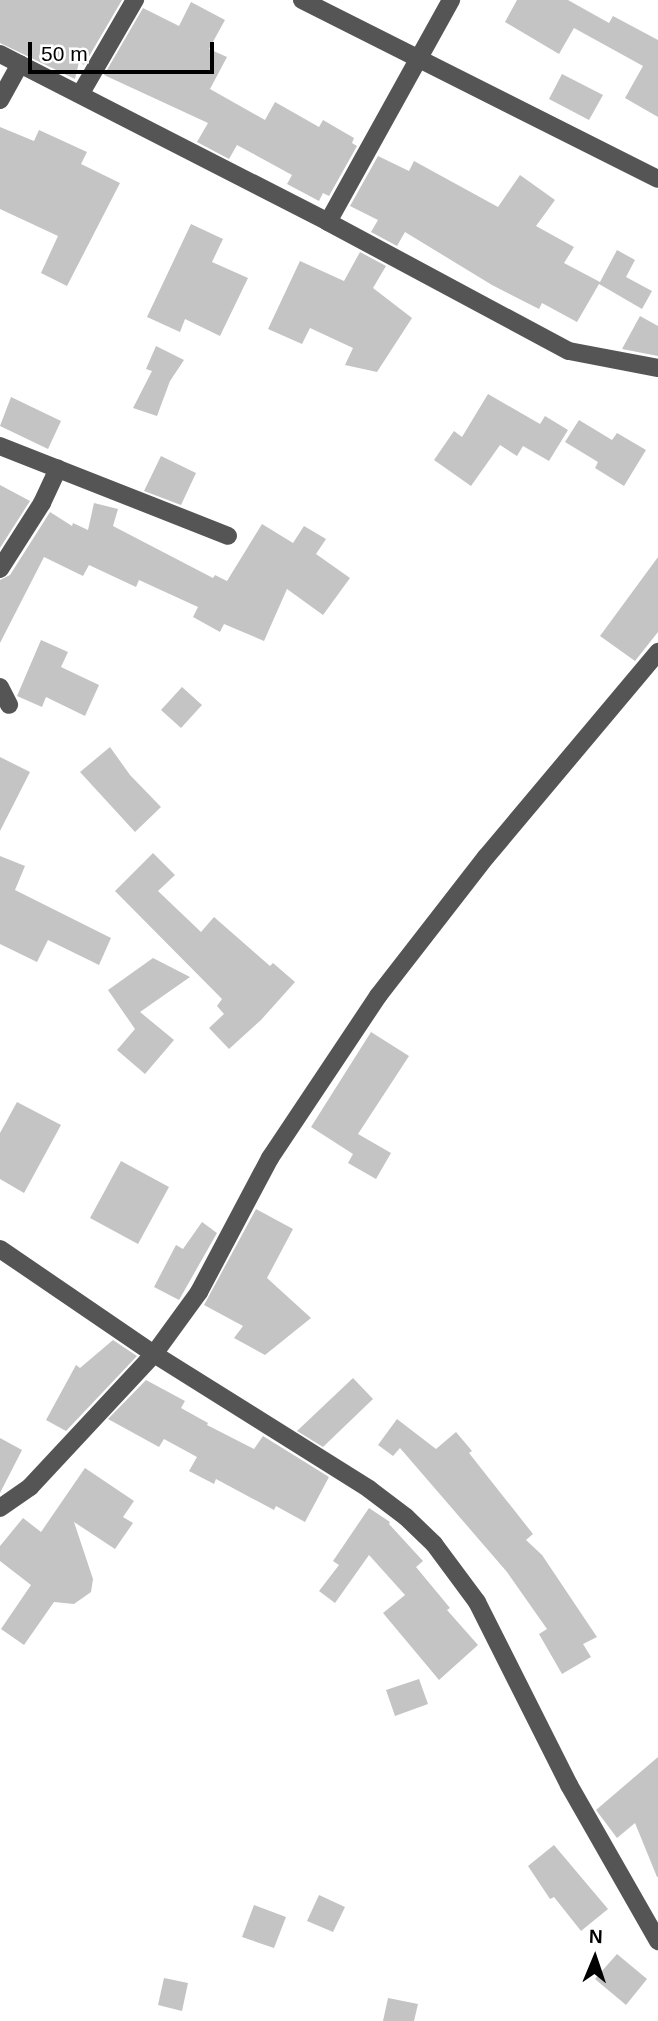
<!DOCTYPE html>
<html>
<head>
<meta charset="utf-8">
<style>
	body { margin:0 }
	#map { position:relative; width:658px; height:2021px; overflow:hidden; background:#fff; font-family:Helvetica,sans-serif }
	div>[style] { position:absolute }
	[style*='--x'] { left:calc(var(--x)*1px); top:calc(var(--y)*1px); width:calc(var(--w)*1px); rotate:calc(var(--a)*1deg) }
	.building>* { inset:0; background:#c4c4c4 }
	.minor>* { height:18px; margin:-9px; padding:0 9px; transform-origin:9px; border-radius:9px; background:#555 }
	span { translate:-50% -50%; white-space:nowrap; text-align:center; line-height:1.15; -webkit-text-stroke:6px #fff; paint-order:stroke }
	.north { position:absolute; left:560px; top:1923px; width:70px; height:70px; -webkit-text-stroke:5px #fff; paint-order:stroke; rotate:2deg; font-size:19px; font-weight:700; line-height:28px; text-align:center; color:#000 }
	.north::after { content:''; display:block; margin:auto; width:24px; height:32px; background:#000; clip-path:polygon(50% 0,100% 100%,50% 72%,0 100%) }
	.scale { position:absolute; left:28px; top:42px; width:186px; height:32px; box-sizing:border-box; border:4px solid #000; border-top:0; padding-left:9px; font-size:21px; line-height:24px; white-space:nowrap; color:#000; -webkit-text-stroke:5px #fff; paint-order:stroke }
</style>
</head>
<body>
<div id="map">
	<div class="building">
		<i style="clip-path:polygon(0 0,122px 0,84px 65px,79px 62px,75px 79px,0 43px)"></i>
		<i style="clip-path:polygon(517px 0,568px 0,609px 23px,613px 16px,658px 40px,658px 117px,625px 98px,643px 66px,574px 28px,559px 54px,505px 22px)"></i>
		<i style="clip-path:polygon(191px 2px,225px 20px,209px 49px,227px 57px,210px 89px,265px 120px,275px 102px,319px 127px,323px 120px,354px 138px,352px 143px,357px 146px,329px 196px,323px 193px,319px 201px,287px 184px,292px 175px,237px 145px,229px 159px,197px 142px,208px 123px,104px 75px,143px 8px,179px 26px)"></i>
		<i style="clip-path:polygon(562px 74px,603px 95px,589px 120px,549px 99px)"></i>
		<i style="clip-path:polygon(0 127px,34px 141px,39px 130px,87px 152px,81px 164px,120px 183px,67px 286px,41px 273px,58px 236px,0 209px)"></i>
		<i style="clip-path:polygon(378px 156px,409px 171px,414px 161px,498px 207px,520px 175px,555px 200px,536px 226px,574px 247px,564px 263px,600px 282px,617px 250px,635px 260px,626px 277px,652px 291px,642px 309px,599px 284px,577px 322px,542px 303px,539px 309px,492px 285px,405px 232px,397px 246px,371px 232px,378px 220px,350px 206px)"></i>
		<i style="clip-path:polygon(191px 224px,223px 239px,212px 262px,248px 278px,220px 336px,185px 319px,180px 332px,147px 317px)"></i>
		<i style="clip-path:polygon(360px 252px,386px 266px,373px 288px,412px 318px,377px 372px,345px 365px,353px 348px,310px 328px,302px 344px,268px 329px,300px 261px,344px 281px)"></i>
		<i style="clip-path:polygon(640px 316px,658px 326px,658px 356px,622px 349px)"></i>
		<i style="clip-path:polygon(156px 346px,184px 360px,170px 381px,157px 416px,133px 408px,152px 371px,146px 369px)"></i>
		<i style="clip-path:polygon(488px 394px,540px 424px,545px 416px,568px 430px,549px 461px,523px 446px,517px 456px,500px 445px,471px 486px,434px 460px,454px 431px,462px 437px)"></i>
		<i style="clip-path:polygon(11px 397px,61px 421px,48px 449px,0 426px)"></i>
		<i style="clip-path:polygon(579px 420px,612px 440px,617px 433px,646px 450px,624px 486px,595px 468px,598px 462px,565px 442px)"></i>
		<i style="clip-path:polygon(161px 456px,196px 473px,181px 505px,144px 491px)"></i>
		<i style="clip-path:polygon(0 485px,30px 501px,0 548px)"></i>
		<i style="clip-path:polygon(94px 503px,118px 509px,113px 526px,213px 578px,215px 575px,227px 581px,262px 524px,293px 543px,304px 526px,326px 539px,316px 554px,350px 578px,323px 615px,287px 589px,264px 641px,224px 624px,220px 632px,193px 617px,198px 607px,139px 580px,136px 587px,89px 565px,83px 576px,44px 557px,0 643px,0 580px,10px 575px,50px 512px,72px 526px,73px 523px,88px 530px)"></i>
		<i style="clip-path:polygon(658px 557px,658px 632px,635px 661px,600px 636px)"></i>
		<i style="clip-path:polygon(41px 640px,68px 652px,61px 667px,99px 685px,85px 716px,46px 697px,42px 707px,17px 696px)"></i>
		<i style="clip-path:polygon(182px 687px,202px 705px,181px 728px,161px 710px)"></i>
		<i style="clip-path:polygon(110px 747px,130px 775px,161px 807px,135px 832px,80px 772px)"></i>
		<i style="clip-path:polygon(0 757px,30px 772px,0 831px)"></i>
		<i style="clip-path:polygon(153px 853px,175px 875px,158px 891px,201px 932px,214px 917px,270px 966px,273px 963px,295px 982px,261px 1020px,229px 1049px,209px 1028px,224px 1014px,217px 1006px,222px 999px,115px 891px)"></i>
		<i style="clip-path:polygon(0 856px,25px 866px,15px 890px,111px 938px,99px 965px,48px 940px,37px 962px,0 944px)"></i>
		<i style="clip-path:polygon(153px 958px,190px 977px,140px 1012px,174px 1040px,145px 1074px,117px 1050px,135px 1029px,108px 990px)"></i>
		<i style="clip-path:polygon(371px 1032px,409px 1056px,358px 1134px,391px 1153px,376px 1179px,348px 1163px,353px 1154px,311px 1127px)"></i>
		<i style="clip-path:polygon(17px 1102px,61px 1125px,24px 1193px,0 1179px,0 1133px)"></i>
		<i style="clip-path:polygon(121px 1161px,169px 1187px,138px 1244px,90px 1218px)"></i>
		<i style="clip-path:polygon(256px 1209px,293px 1229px,267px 1278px,311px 1318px,265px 1355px,234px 1338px,243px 1326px,204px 1305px)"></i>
		<i style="clip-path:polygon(202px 1222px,217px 1233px,179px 1300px,154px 1287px,176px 1245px,183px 1249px)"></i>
		<i style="clip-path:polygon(113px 1340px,137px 1356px,66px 1431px,46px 1420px,76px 1365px,80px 1368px)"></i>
		<i style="clip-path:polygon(353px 1378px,373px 1399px,323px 1447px,297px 1431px)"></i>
		<i style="clip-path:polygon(146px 1380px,185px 1401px,181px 1408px,208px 1423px,207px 1425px,254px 1449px,263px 1436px,329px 1477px,305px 1522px,276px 1506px,274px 1510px,216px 1479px,214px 1484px,189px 1471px,197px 1457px,164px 1439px,159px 1447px,108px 1419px)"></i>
		<i style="clip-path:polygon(397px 1419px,436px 1449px,456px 1432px,472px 1451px,469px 1453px,533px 1534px,526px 1540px,542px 1555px,597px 1637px,583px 1644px,591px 1657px,562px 1674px,539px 1634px,547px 1629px,507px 1572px,400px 1448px,393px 1456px,378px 1445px)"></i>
		<i style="clip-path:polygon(0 1438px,22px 1450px,0 1493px)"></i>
		<i style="clip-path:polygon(85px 1468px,134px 1501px,123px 1517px,133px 1523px,115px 1549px,74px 1522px,93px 1579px,91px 1592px,74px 1604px,54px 1602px,24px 1645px,1px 1629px,31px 1585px,0 1561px,0 1546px,23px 1518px,41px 1532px)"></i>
		<i style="clip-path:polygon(369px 1508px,390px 1522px,389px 1524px,423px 1561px,416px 1567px,450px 1608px,447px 1610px,478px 1645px,439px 1680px,383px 1613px,405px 1595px,369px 1555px,335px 1603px,319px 1591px,339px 1565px,333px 1561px)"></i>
		<i style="clip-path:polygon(419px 1679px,428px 1704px,395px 1716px,386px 1690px)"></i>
		<i style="clip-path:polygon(658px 1757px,658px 1877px,657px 1877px,635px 1823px,617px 1838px,596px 1810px)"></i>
		<i style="clip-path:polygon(554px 1845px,608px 1909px,581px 1931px,554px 1897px,550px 1899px,528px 1866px)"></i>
		<i style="clip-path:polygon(319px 1895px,345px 1907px,333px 1932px,307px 1921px)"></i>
		<i style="clip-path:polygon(254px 1905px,286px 1917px,274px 1948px,242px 1937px)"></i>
		<i style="clip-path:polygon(617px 1954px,647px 1979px,626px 2005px,595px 1979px)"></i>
		<i style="clip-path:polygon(164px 1978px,188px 1983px,182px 2011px,158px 2005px)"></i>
		<i style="clip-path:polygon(388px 1998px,418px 2004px,414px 2021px,383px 2021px)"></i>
	</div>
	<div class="minor">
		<i style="--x:302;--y:0;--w:398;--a:26.7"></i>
		<i style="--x:0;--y:54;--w:369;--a:27.1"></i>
		<i style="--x:328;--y:222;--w:273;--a:28.2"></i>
		<i style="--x:569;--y:351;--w:91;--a:10.8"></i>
		<i style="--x:81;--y:93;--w:108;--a:-59.9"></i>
		<i style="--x:0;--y:100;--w:41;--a:-60.9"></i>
		<i style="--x:328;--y:222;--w:254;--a:-61"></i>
		<i style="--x:0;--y:446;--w:245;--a:21.5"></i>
		<i style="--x:0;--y:569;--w:78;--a:-57.5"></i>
		<i style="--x:42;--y:503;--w:38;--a:-65"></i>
		<i style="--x:0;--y:687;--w:20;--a:63"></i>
		<i style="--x:0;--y:1249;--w:186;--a:34.3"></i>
		<i style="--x:154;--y:1354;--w:254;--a:32.1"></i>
		<i style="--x:369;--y:1489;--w:46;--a:37.1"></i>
		<i style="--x:406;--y:1517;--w:39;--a:44"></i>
		<i style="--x:434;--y:1544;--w:72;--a:53.4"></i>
		<i style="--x:477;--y:1602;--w:205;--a:63.3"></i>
		<i style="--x:569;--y:1785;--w:180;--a:60.3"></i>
		<i style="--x:0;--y:1508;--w:37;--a:-35"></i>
		<i style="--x:30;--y:1487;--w:182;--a:-47"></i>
		<i style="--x:154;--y:1354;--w:77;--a:-54"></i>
		<i style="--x:199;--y:1292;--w:152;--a:-62.1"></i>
		<i style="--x:270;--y:1158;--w:195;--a:-56.3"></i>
		<i style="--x:378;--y:996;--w:176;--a:-52.2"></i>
		<i style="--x:486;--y:857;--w:268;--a:-50"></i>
	</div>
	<div class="north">N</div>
	<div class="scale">50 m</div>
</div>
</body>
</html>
